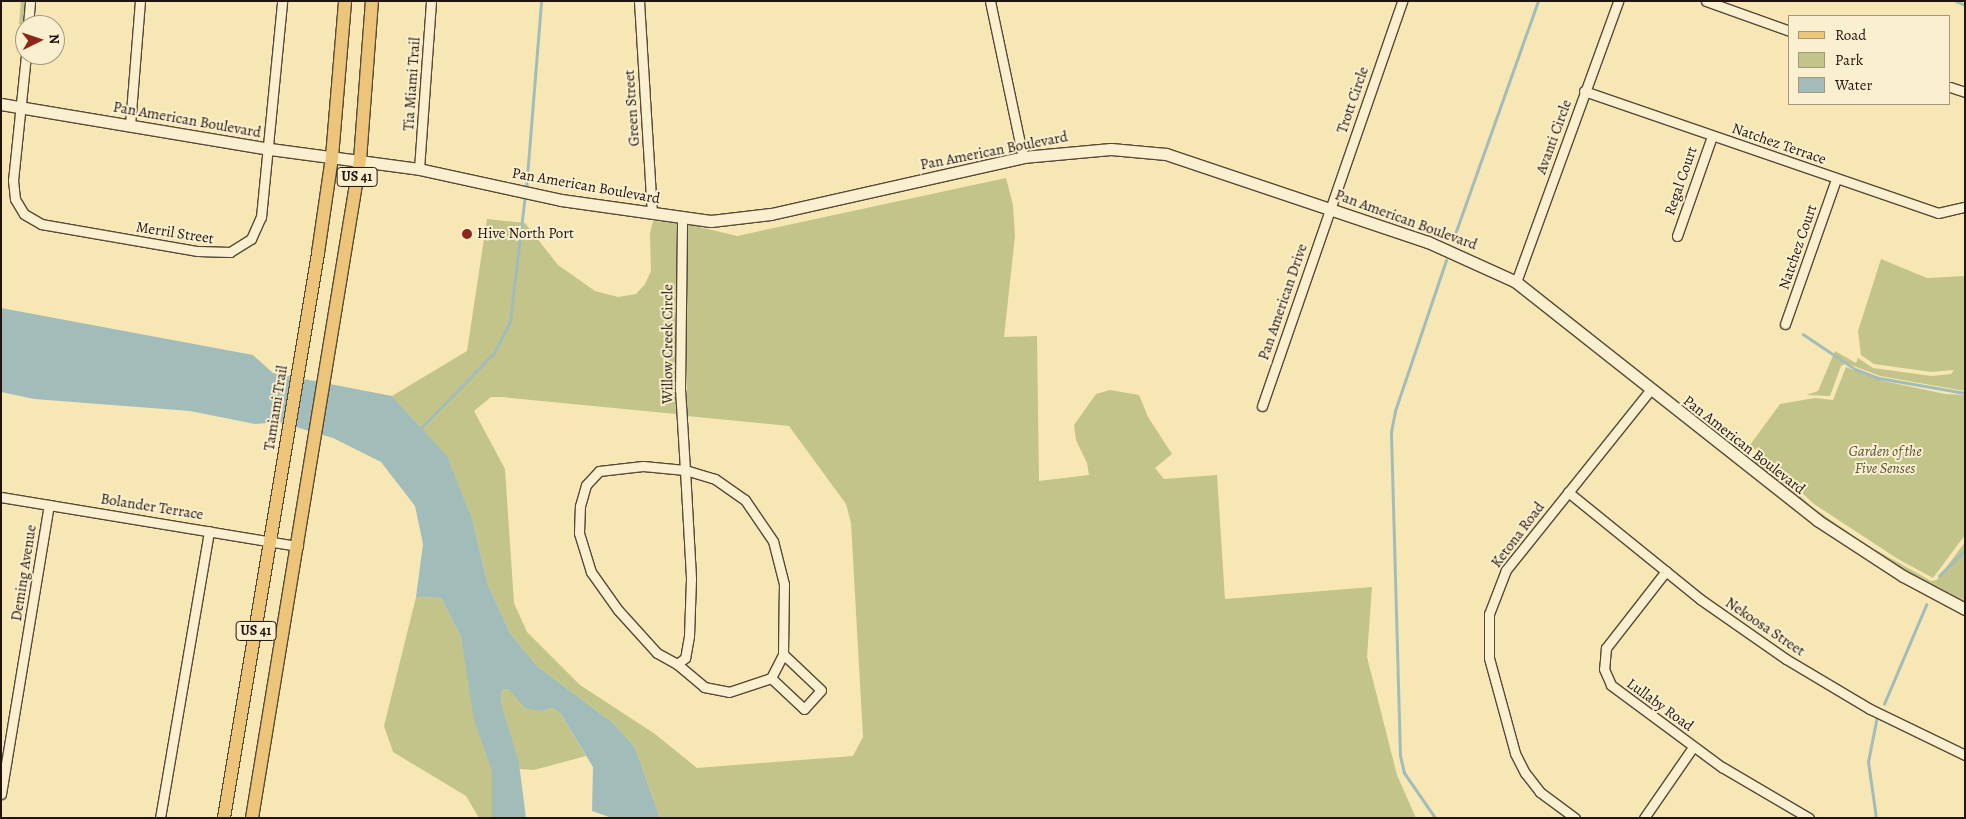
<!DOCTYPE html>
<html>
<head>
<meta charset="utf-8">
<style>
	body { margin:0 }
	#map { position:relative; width:1966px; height:819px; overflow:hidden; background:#f7e7b5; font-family:Alegreya,serif }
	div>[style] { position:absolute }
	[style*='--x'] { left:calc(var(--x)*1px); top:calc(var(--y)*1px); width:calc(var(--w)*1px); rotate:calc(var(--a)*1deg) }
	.green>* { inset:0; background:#c3c489 }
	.water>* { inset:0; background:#a2bdb9 }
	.stream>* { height:2.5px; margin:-1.25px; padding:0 1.25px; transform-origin:1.25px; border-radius:1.25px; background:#a2bdb9 }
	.roads { filter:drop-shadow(1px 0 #564937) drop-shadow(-1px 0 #564937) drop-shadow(0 1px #564937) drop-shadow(0 -1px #564937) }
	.street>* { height:9px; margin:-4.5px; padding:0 4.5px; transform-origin:4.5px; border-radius:4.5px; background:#faefcf }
	.secondary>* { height:11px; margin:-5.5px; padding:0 5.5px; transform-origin:5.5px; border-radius:5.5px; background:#faefcf }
	.primary>* { height:12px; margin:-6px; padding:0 6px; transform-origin:6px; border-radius:6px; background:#ecc47a }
	.dots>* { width:14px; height:14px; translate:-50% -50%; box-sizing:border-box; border:2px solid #faefcf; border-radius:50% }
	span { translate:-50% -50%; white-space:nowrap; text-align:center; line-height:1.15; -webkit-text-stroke:4px #faefcf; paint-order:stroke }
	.shield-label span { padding:1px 4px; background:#faefcf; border:1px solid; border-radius:4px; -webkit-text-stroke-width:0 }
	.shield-label { font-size:14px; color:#21140d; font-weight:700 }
	.street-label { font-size:15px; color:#21140d }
	.poi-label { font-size:15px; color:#21140d }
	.left { translate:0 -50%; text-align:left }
	.park-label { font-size:15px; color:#5a5238; font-style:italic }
	.frame { position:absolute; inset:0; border:2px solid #21140d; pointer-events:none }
	.legend { position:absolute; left:1788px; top:15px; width:162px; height:90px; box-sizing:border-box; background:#faefcf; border:1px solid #a39781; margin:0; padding:6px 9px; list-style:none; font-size:15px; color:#21140d }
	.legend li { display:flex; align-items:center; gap:10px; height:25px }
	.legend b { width:25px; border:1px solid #a39781 }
	.north { position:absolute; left:15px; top:15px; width:50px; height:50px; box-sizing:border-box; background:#faefcf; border:1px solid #a39781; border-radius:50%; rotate:86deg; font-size:14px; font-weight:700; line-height:20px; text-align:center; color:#21140d }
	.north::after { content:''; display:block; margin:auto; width:18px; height:22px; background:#8f2418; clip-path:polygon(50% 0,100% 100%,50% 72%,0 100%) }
</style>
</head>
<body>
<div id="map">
	<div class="green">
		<i style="clip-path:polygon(21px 1px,27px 1px,24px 25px,19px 24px)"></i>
		<i style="clip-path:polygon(1006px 178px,1013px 205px,1015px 236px,1004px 337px,1037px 336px,1039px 481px,1089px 475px,1087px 463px,1076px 440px,1074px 425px,1096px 394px,1110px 390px,1139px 395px,1148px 417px,1172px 454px,1155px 468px,1164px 479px,1217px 475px,1225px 599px,1372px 587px,1367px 657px,1397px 775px,1416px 818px,660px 818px,635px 747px,613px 723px,537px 666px,510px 633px,488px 585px,472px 518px,447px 457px,392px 396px,467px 351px,487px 219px,525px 223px,558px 265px,595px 291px,618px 297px,636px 294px,645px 284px,651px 271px,650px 233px,653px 221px,677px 223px,676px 414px,501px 397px,491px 397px,474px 411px,505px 469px,514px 603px,527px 632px,580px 685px,655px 734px,697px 768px,853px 756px,863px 737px,851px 523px,846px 504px,789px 426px,687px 416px,687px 224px,737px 236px)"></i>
		<i style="clip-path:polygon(1881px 259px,1927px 278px,1965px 276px,1965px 391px,1880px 376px,1846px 363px,1841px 366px,1830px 396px,1807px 395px,1818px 391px,1835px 351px,1856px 363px,1858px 358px,1873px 368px,1932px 376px,1951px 374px,1954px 370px,1931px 372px,1874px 364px,1861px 355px,1858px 331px)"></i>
		<i style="clip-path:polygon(1846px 367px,1879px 380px,1945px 394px,1965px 395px,1965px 535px,1933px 578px,1898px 559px,1814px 504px,1750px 445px,1780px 404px,1815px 398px,1833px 400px)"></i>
		<i style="clip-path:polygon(1755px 455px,1812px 507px,1867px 545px,1931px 581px,1937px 580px,1965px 542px,1965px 604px,1906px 572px,1820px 516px,1751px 464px)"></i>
		<i style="clip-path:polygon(416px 597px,441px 598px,461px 637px,492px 771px,492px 818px,479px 818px,466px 796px,393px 752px,384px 726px)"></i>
		<i style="clip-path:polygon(508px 689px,541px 711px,552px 708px,560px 713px,586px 756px,534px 770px,520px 769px,501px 702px,502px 690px)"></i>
	</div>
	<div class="water">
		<i style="clip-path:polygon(1px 308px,253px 355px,273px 373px,392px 396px,447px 456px,472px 518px,488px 585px,510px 633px,537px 666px,613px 723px,635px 747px,660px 818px,612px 818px,592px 811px,593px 767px,560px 713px,552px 708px,541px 711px,525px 708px,508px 689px,502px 690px,501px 702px,519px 763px,526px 818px,492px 818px,492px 771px,474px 720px,461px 637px,441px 598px,416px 597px,423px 544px,415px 506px,381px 462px,333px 438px,279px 422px,255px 424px,190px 411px,34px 399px,1px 392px)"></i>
	</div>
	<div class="stream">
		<i style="--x:1956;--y:1;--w:10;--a:24"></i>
		<i style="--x:526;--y:189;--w:189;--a:-85.4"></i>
		<i style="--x:1454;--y:237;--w:251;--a:-70.4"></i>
		<i style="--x:1803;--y:334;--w:63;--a:33.9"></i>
		<i style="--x:1855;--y:369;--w:26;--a:21"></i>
		<i style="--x:1879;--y:378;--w:87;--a:9.9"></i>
		<i style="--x:420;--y:429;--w:106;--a:-45.8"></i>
		<i style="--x:494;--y:353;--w:35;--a:-63"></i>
		<i style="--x:510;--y:322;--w:128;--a:-83.3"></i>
		<i style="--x:1939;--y:576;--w:37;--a:-45"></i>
		<i style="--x:1884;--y:704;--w:108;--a:-67"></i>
		<i style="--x:1435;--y:818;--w:55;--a:-124.6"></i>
		<i style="--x:1404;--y:773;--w:17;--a:-103"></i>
		<i style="--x:1400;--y:756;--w:324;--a:-91.6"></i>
		<i style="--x:1391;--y:432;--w:21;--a:-79"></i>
		<i style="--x:1395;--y:411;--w:159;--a:-71.3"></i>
		<i style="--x:1876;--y:818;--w:57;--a:-98.1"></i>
		<i style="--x:1868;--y:762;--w:47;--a:-78.9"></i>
	</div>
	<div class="roads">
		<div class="street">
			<i style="--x:639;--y:1;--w:212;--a:86.5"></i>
			<i style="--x:990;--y:1;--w:159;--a:78.1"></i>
			<i style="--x:1706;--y:1;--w:89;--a:19.7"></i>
			<i style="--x:28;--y:25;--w:24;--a:-85"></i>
			<i style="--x:26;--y:55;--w:126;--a:95.9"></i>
			<i style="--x:13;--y:180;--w:19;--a:84"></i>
			<i style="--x:15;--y:199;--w:17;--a:59"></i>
			<i style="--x:24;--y:214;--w:20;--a:30"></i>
			<i style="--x:41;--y:224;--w:159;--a:9.8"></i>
			<i style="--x:198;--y:251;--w:32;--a:2"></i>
			<i style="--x:230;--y:252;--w:25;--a:-32"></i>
			<i style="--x:251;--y:239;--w:24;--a:-66"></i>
			<i style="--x:261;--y:217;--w:217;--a:-84.4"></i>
			<i style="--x:1950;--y:87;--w:16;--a:18"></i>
			<i style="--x:1584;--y:91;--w:374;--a:19"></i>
			<i style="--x:1938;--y:213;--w:28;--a:-13"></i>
			<i style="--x:130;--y:125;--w:124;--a:-85.4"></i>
			<i style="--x:419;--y:169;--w:168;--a:-85.9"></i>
			<i style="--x:1677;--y:236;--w:106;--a:-70.7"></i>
			<i style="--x:1516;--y:282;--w:299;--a:-70"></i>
			<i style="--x:1785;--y:324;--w:154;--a:-70.6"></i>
			<i style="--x:1262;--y:406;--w:429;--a:-70.9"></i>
			<i style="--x:643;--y:466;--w:42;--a:5.4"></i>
			<i style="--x:685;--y:470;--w:109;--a:86.8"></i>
			<i style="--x:691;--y:579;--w:57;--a:92"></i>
			<i style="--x:689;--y:636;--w:22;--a:100"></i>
			<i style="--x:685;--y:658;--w:10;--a:143"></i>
			<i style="--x:677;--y:664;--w:23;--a:-151"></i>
			<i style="--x:657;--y:653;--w:58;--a:-132.2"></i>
			<i style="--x:618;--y:610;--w:47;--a:-125.4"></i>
			<i style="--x:591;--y:572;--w:41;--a:-107.1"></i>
			<i style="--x:579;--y:533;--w:27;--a:-88"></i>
			<i style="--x:580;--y:506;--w:22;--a:-74"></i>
			<i style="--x:586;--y:485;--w:19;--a:-47"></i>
			<i style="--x:599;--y:471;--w:44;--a:-6.5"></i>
			<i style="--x:1568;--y:492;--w:170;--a:39"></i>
			<i style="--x:1700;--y:599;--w:105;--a:34.9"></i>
			<i style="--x:1786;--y:659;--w:98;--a:30.8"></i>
			<i style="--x:1870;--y:709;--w:106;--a:25.8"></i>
			<i style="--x:1;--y:497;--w:301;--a:9.4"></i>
			<i style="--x:1666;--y:571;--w:98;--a:127.9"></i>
			<i style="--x:1606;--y:648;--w:21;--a:95"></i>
			<i style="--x:1604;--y:669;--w:17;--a:66"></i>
			<i style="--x:1611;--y:685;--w:138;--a:36.5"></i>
			<i style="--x:1722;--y:767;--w:101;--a:30.4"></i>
			<i style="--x:677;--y:664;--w:35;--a:40"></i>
			<i style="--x:704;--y:687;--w:25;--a:11"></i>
			<i style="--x:729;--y:692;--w:44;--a:-18.4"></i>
			<i style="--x:771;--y:678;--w:27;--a:-63"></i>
			<i style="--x:783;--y:654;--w:70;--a:-89.2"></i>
			<i style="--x:784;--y:584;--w:44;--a:-104.3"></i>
			<i style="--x:773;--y:541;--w:50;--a:-124.3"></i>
			<i style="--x:745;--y:500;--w:37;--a:-145"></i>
			<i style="--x:715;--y:479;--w:31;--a:-163"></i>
			<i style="--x:685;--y:470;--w:81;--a:-93.5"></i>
			<i style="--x:680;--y:389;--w:172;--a:-89.3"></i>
			<i style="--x:771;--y:678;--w:45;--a:43.2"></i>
			<i style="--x:804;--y:709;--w:25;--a:-48"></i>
			<i style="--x:821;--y:690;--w:52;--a:-136.5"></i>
			<i style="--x:1;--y:794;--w:293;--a:-80.6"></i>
			<i style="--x:160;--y:818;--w:291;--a:-80.3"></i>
			<i style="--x:1575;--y:818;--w:44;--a:-143.4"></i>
			<i style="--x:1540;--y:792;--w:24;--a:-128"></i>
			<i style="--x:1525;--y:773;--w:22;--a:-117"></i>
			<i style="--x:1515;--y:753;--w:98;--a:-105.3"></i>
			<i style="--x:1489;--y:658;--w:44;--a:-90"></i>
			<i style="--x:1489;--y:614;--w:47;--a:-68.9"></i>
			<i style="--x:1506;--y:570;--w:231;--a:-51.3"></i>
			<i style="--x:1644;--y:818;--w:86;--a:-55.4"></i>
		</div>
		<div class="secondary">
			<i style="--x:1;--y:104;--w:273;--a:9.5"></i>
			<i style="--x:270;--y:149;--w:150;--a:7.6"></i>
			<i style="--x:419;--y:169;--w:145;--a:12.3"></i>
			<i style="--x:561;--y:200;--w:151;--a:8"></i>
			<i style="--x:711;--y:221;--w:60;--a:-6.7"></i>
			<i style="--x:771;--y:214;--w:258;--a:-12.7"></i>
			<i style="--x:1023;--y:157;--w:88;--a:-5.2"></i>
			<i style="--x:1111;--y:149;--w:55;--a:5.2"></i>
			<i style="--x:1166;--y:154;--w:276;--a:18.6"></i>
			<i style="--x:1428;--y:242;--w:97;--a:24.4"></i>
			<i style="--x:1516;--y:282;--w:384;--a:38.3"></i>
			<i style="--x:1817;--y:520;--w:103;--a:33.1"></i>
			<i style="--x:1903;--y:576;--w:70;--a:28"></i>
		</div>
		<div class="primary">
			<i style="--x:224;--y:818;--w:573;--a:-80.55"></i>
			<i style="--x:318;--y:253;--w:97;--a:-81.7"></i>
			<i style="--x:332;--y:157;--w:157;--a:-85.2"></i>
			<i style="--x:252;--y:818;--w:667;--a:-80.68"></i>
			<i style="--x:360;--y:160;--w:159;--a:-85.7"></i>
		</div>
	</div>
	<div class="dots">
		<i style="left:467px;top:234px;background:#8f2418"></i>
	</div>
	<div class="shield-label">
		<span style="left:357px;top:177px">US 41</span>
		<span style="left:256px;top:631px">US 41</span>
	</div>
	<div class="street-label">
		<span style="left:412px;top:84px;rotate:-86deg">Tia Miami Trail</span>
		<span style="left:1353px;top:100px;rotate:-71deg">Trott Circle</span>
		<span style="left:632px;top:108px;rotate:-94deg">Green Street</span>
		<span style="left:187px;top:120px;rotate:10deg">Pan American Boulevard</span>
		<span style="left:1554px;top:137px;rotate:-70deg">Avanti Circle</span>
		<span style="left:1779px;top:144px;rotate:19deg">Natchez Terrace</span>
		<span style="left:994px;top:151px;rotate:-11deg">Pan American Boulevard</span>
		<span style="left:1681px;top:181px;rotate:-71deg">Regal Court</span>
		<span style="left:586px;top:186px;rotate:10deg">Pan American Boulevard</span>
		<span style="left:1406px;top:220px;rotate:20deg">Pan American Boulevard</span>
		<span style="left:175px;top:233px;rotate:9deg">Merril Street</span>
		<span style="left:1798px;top:247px;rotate:-71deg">Natchez Court</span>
		<span style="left:1283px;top:302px;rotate:-71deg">Pan American Drive</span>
		<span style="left:668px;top:344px;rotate:-90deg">Willow Creek Circle</span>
		<span style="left:276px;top:408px;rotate:-81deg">Tamiami Trail</span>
		<span style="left:1744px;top:445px;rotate:38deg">Pan American Boulevard</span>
		<span style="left:152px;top:507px;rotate:9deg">Bolander Terrace</span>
		<span style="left:1518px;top:535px;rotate:-53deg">Ketona Road</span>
		<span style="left:24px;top:573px;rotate:-81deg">Deming Avenue</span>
		<span style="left:1765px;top:627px;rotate:34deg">Nekoosa Street</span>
		<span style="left:1660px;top:705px;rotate:36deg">Lullaby Road</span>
	</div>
	<div class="poi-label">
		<span class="left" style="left:477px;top:234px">Hive North Port</span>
	</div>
	<div class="park-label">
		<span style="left:1885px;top:460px">Garden of the<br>Five Senses</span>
	</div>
	<div class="frame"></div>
	<ul class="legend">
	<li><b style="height:6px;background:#ecc47a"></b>Road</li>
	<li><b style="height:14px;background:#c3c489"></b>Park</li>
	<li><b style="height:14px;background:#a2bdb9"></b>Water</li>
	</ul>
	<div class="north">N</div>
</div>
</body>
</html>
